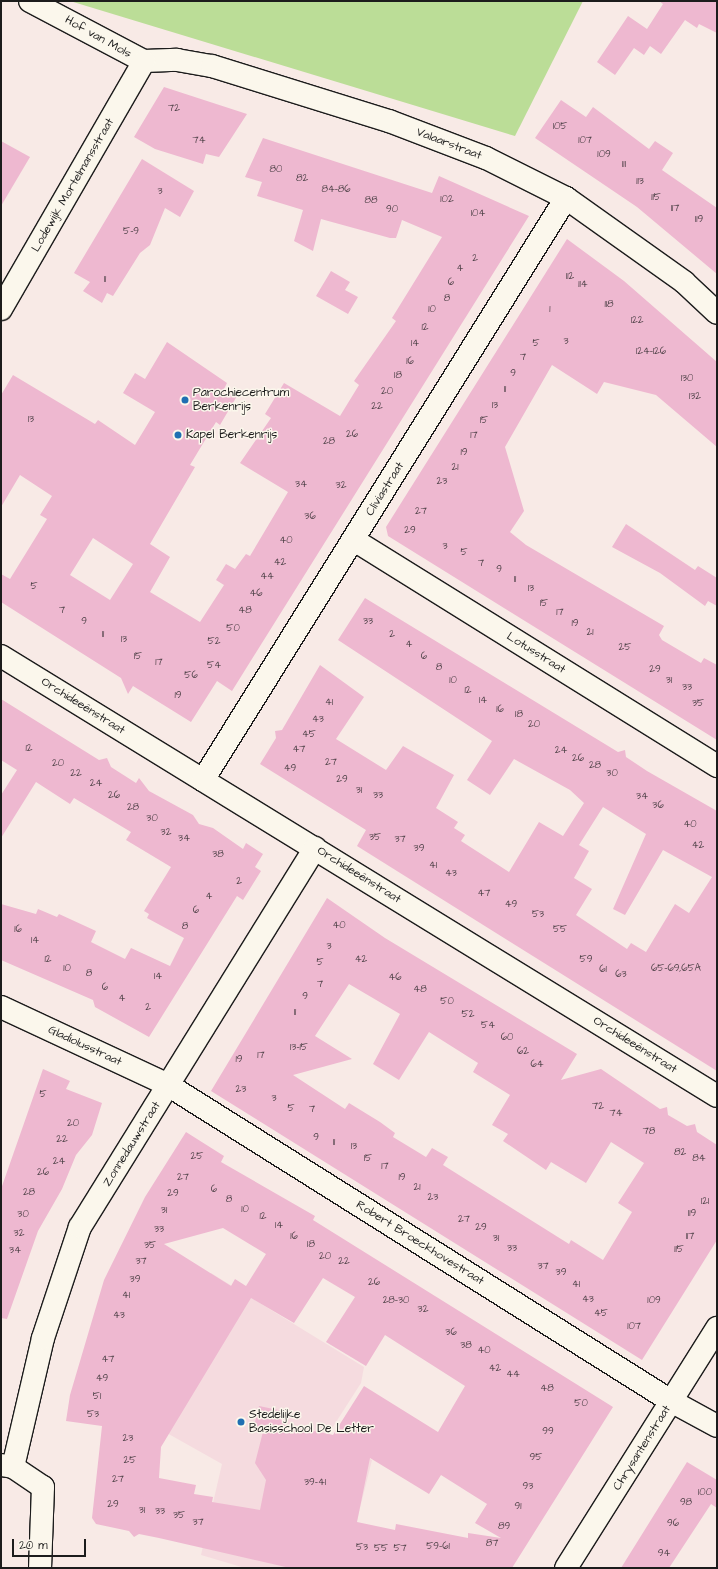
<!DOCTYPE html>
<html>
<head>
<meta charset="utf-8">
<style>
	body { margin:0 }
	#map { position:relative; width:718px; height:1569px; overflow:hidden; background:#f8eae6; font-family:"Architects Daughter",sans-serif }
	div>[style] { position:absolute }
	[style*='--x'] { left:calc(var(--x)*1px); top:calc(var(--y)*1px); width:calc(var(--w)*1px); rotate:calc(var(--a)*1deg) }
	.built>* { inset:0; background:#f5dbdf }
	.green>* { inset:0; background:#bbdd97 }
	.building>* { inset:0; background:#eeb8d0 }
	.roads { filter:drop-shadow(1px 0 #1c1c1c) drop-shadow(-1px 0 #1c1c1c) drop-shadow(0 1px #1c1c1c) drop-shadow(0 -1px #1c1c1c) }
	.minor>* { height:22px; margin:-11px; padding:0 11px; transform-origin:11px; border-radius:11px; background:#fbf7ec }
	.dots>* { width:11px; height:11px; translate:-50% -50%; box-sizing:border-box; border:2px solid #fbf7ec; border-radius:50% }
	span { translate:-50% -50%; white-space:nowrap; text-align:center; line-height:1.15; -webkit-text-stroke:3px #fbf7ec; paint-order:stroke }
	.number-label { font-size:10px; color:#504349 }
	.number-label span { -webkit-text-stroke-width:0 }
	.street-label { font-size:12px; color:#1c1c1c }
	.poi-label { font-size:12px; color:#1c1c1c }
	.left { translate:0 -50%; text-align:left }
	.frame { position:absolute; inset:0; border:2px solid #1c1c1c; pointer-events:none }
	.scale { position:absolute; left:12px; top:1539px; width:74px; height:18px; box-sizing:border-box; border:2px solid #1c1c1c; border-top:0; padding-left:5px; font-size:12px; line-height:14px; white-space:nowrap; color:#1c1c1c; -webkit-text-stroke:3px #fbf7ec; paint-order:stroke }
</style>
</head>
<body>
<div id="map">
	<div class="built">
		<i style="clip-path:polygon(211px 1273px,364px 1367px,361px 1383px,329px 1433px,372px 1460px,345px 1568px,245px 1568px,201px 1555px,222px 1464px,126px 1410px)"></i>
	</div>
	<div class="green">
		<i style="clip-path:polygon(70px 1px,583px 1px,515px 136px)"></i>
	</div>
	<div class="building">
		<i style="clip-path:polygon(659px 1px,717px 1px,717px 33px,699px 24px,697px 28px,685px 20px,661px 54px,650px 46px,644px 55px,634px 48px,615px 75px,597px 62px,628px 16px,647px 29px,663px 4px)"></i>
		<i style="clip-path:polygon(164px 87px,247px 114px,219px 157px,206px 154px,203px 164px,155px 149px,134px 137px)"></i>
		<i style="clip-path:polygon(561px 100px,586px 117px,593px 107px,649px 149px,655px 141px,673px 153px,662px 170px,717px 208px,717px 274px,637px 207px,535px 138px)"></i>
		<i style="clip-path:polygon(evenodd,263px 138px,432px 193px,439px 176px,529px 216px,232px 691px,217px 681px,191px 722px,133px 686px,128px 694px,121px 678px,1px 602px,1px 574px,10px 579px,47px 519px,40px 515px,52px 496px,20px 475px,1px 507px,1px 395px,13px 375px,95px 424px,98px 420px,135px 445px,155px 412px,123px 393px,135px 373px,145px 379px,167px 342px,227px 383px,224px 389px,237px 396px,220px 425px,216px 422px,190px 465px,195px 467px,150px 544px,170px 557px,150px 592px,200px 622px,224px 585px,216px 580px,226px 564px,235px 569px,246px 554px,250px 556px,288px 492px,240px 463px,271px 418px,265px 414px,284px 383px,340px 416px,359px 385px,354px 381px,396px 321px,392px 318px,442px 237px,402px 220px,396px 238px,390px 238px,321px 219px,313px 251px,294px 241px,303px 210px,257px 196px,262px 182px,245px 177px,263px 138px,93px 538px,133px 564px,110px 600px,70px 575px,93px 538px)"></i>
		<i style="clip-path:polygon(1px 141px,30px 157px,1px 206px)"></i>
		<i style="clip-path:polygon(142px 159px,194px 191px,180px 217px,165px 208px,150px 245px,140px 253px,113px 296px,107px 293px,102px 303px,83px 291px,90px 282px,74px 273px)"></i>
		<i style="clip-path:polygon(567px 239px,624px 281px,717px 362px,717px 447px,656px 395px,604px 382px,597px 394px,552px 365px,505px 447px,524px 511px,510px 532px,526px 545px,664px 626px,659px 635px,662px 640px,701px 663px,704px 658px,717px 665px,717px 740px,388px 536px,386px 527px)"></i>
		<i style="clip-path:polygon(331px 271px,350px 282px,345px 290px,358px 297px,348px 314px,316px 296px)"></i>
		<i style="clip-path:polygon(626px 524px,695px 570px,698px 566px,717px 578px,717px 606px,708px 601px,705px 606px,660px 573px,612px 547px)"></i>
		<i style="clip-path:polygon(evenodd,365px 598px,618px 752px,625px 750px,626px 757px,647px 771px,717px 811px,717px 1071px,357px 846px,366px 830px,260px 764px,276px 738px,275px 731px,282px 730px,320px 665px,364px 697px,336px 739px,386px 770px,403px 746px,454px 775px,436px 808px,458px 822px,454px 828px,465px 835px,461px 841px,509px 872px,539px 822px,563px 836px,584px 803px,570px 790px,514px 759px,490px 795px,467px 780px,492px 741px,338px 640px,365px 598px,603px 807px,646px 834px,613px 909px,625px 915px,663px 850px,712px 877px,689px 913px,675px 904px,646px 952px,631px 943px,627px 949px,576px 915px,592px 889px,574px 878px,589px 851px,579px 845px,603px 807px)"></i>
		<i style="clip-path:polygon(1px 699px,99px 760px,107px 758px,111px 767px,136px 783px,139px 778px,149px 791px,193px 815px,199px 824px,213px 828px,243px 849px,246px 843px,263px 854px,255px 867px,261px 871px,243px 900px,237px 896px,149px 1037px,95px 1007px,93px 1000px,1px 960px,1px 904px,36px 914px,38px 909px,57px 917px,59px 914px,96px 931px,91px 942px,125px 959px,131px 948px,170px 966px,184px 938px,147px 918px,149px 914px,144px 911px,171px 867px,126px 840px,131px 832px,74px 798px,70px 804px,36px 782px,1px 838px,1px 795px,17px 770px,1px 760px)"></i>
		<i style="clip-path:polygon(evenodd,327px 898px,385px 938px,577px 1054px,561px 1080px,601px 1069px,660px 1109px,667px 1107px,668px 1115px,687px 1126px,695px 1124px,697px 1132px,717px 1145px,717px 1240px,642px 1360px,211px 1091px,327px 898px,349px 984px,400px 1014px,373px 1064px,399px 1080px,429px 1032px,478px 1063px,473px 1072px,510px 1095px,492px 1125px,508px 1134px,503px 1141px,546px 1170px,551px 1162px,586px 1183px,611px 1142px,644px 1163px,618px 1203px,632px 1212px,603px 1260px,571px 1240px,569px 1244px,443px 1165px,448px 1157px,432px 1148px,426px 1157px,393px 1137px,395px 1133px,380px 1122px,349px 1103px,345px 1109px,293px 1075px,352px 1059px,315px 1036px,349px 984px)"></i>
		<i style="clip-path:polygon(43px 1069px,70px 1081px,66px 1089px,102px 1103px,92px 1135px,76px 1155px,62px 1189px,38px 1231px,7px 1319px,1px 1318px,1px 1189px)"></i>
		<i style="clip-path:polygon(evenodd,186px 1132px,224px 1156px,221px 1162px,315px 1216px,313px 1220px,613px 1407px,512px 1568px,290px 1568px,159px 1538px,139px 1534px,134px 1537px,129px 1531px,96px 1524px,92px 1518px,102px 1426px,66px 1421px,70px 1395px,104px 1280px,145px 1197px,186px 1132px,223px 1228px,266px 1254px,246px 1286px,235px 1279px,231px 1286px,164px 1244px,223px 1228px,186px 1132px,323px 1278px,355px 1297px,326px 1342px,366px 1366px,385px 1335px,465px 1386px,438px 1432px,364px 1386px,333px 1435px,285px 1425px,288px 1412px,259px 1406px,254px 1426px,264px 1428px,255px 1463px,266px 1480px,260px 1510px,212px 1502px,213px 1497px,194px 1494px,196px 1485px,159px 1478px,161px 1447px,251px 1298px,294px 1323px,323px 1278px,186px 1132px,370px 1458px,429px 1494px,441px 1475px,487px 1504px,475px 1523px,501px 1538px,468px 1533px,468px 1538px,396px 1524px,395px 1530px,357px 1522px,370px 1458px)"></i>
		<i style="clip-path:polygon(687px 1462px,717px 1480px,717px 1508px,711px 1504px,669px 1568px,621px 1568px)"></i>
	</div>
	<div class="roads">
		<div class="minor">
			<i style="--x:30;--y:1;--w:129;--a:27.8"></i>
			<i style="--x:144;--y:61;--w:33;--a:-2"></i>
			<i style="--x:177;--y:60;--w:36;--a:10"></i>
			<i style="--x:212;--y:66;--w:185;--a:17.3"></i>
			<i style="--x:389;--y:121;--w:104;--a:20.9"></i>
			<i style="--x:486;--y:158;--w:89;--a:26.6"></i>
			<i style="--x:566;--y:198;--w:145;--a:35.4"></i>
			<i style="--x:684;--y:282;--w:45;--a:43.2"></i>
			<i style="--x:1;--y:309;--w:286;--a:-60"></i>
			<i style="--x:354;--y:540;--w:428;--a:31.9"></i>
			<i style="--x:1;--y:656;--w:840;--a:31.57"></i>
			<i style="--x:203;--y:780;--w:686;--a:-58.05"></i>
			<i style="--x:1;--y:1007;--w:184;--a:25"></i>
			<i style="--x:168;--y:1085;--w:594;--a:32.14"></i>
			<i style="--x:671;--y:1401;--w:52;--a:28.5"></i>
			<i style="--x:1;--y:1465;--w:12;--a:9"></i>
			<i style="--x:13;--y:1467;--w:36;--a:34"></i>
			<i style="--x:43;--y:1487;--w:81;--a:92.1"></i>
			<i style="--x:13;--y:1467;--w:132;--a:-76.9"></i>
			<i style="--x:43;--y:1338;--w:117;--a:-71.6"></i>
			<i style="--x:80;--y:1227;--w:446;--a:-58.2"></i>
			<i style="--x:566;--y:1568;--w:284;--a:-57.8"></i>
		</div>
	</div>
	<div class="dots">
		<i style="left:185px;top:400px;background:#1f6fb2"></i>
		<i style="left:178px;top:435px;background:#1f6fb2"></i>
		<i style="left:241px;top:1422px;background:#1f6fb2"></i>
	</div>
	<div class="number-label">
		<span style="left:174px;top:109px">72</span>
		<span style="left:560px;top:127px">105</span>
		<span style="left:199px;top:141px">74</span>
		<span style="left:585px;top:141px">107</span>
		<span style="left:604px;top:155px">109</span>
		<span style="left:624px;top:165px">111</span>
		<span style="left:276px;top:170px">80</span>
		<span style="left:302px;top:179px">82</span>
		<span style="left:640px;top:182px">113</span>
		<span style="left:336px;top:190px">84-86</span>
		<span style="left:160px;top:192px">3</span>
		<span style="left:656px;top:198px">115</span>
		<span style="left:447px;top:200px">102</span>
		<span style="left:371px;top:201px">88</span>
		<span style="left:675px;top:209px">117</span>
		<span style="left:392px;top:210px">90</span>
		<span style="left:478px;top:214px">104</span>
		<span style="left:699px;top:220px">119</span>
		<span style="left:131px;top:232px">5-9</span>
		<span style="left:475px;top:259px">2</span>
		<span style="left:460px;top:269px">4</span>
		<span style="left:570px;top:277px">112</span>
		<span style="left:105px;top:280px">11</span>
		<span style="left:451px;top:283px">6</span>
		<span style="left:583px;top:285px">114</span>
		<span style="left:447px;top:299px">8</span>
		<span style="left:609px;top:305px">118</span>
		<span style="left:432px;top:310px">10</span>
		<span style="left:550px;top:310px">1</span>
		<span style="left:637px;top:321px">122</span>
		<span style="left:425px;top:328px">12</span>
		<span style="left:566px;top:342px">3</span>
		<span style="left:415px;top:344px">14</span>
		<span style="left:536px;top:344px">5</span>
		<span style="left:651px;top:352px">124-126</span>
		<span style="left:523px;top:358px">7</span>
		<span style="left:410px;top:362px">16</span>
		<span style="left:513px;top:374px">9</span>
		<span style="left:398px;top:376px">18</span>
		<span style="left:687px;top:379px">130</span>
		<span style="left:505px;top:390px">11</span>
		<span style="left:387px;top:392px">20</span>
		<span style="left:695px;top:397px">132</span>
		<span style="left:495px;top:406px">13</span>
		<span style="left:377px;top:407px">22</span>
		<span style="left:31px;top:420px">13</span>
		<span style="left:484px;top:421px">15</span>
		<span style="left:352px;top:435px">26</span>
		<span style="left:474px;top:436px">17</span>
		<span style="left:329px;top:442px">28</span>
		<span style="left:464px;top:453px">19</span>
		<span style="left:455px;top:468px">21</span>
		<span style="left:442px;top:482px">23</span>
		<span style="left:301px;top:485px">34</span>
		<span style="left:341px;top:486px">32</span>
		<span style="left:421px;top:512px">27</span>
		<span style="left:310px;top:517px">36</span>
		<span style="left:410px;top:531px">29</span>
		<span style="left:286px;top:541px">40</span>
		<span style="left:445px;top:547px">3</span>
		<span style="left:464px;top:553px">5</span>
		<span style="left:280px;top:563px">42</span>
		<span style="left:481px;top:564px">7</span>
		<span style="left:499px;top:570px">9</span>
		<span style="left:267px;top:577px">44</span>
		<span style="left:515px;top:580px">11</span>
		<span style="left:34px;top:587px">5</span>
		<span style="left:531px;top:589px">13</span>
		<span style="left:256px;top:594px">46</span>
		<span style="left:544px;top:604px">15</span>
		<span style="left:62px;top:611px">7</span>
		<span style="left:245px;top:611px">48</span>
		<span style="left:560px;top:613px">17</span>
		<span style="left:84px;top:622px">9</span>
		<span style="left:368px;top:622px">33</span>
		<span style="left:575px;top:624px">19</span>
		<span style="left:233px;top:629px">50</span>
		<span style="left:590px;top:633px">21</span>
		<span style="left:103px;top:635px">11</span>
		<span style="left:392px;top:635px">2</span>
		<span style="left:124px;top:640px">13</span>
		<span style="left:214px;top:642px">52</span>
		<span style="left:409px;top:645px">4</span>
		<span style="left:625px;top:648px">25</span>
		<span style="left:138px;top:657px">15</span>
		<span style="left:424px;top:657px">6</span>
		<span style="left:159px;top:663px">17</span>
		<span style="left:214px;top:666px">54</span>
		<span style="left:439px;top:668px">8</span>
		<span style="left:655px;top:670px">29</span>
		<span style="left:191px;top:676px">56</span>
		<span style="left:453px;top:681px">10</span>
		<span style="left:669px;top:681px">31</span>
		<span style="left:687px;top:688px">33</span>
		<span style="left:468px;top:691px">12</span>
		<span style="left:178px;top:696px">19</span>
		<span style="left:483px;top:701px">14</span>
		<span style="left:329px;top:703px">41</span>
		<span style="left:698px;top:704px">35</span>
		<span style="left:500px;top:710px">16</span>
		<span style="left:519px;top:715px">18</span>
		<span style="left:318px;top:720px">43</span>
		<span style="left:534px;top:725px">20</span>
		<span style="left:309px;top:735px">45</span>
		<span style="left:29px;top:749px">12</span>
		<span style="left:299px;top:750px">47</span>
		<span style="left:561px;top:751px">24</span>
		<span style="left:578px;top:759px">26</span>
		<span style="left:331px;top:763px">27</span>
		<span style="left:58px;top:764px">20</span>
		<span style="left:595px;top:766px">28</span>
		<span style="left:290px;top:769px">49</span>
		<span style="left:76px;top:774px">22</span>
		<span style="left:612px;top:774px">30</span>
		<span style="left:342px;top:780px">29</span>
		<span style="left:96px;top:784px">24</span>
		<span style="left:359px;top:791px">31</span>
		<span style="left:114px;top:796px">26</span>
		<span style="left:378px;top:796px">33</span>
		<span style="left:642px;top:797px">34</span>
		<span style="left:658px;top:806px">36</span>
		<span style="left:133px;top:808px">28</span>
		<span style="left:152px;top:819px">30</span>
		<span style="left:690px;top:825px">40</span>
		<span style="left:166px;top:833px">32</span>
		<span style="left:375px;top:838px">35</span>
		<span style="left:184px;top:839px">34</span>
		<span style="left:400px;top:840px">37</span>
		<span style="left:698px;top:846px">42</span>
		<span style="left:419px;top:849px">39</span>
		<span style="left:218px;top:855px">38</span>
		<span style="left:433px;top:866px">41</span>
		<span style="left:451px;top:874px">43</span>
		<span style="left:239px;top:882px">2</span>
		<span style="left:484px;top:894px">47</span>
		<span style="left:209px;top:897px">4</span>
		<span style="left:511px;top:905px">49</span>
		<span style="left:196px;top:911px">6</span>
		<span style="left:538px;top:915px">53</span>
		<span style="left:339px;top:926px">40</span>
		<span style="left:185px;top:927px">8</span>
		<span style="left:18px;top:930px">16</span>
		<span style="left:560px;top:930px">55</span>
		<span style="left:35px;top:941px">14</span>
		<span style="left:329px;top:947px">3</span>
		<span style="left:48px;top:960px">12</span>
		<span style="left:361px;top:960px">42</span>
		<span style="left:586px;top:960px">59</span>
		<span style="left:320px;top:963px">5</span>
		<span style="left:67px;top:969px">10</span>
		<span style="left:676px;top:969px">65-69,65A</span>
		<span style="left:603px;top:970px">61</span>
		<span style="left:89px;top:974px">8</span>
		<span style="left:621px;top:975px">63</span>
		<span style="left:158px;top:977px">14</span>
		<span style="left:395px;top:978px">46</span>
		<span style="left:320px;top:985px">7</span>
		<span style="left:105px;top:988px">6</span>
		<span style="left:420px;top:990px">48</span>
		<span style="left:305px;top:997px">9</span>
		<span style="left:122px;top:999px">4</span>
		<span style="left:447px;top:1002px">50</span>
		<span style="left:148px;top:1008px">2</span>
		<span style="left:295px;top:1013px">11</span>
		<span style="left:468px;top:1015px">52</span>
		<span style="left:488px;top:1026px">54</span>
		<span style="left:507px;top:1038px">60</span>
		<span style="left:299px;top:1048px">13-15</span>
		<span style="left:523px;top:1052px">62</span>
		<span style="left:261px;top:1056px">17</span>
		<span style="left:239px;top:1060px">19</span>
		<span style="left:537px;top:1065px">64</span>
		<span style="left:241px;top:1090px">23</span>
		<span style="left:43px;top:1095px">5</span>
		<span style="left:274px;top:1099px">3</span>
		<span style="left:598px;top:1107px">72</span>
		<span style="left:291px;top:1109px">5</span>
		<span style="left:312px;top:1110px">7</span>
		<span style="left:616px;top:1114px">74</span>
		<span style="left:73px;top:1124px">20</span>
		<span style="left:649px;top:1132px">78</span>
		<span style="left:316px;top:1138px">9</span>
		<span style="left:62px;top:1140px">22</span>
		<span style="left:334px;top:1143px">11</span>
		<span style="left:354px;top:1147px">13</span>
		<span style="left:680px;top:1153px">82</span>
		<span style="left:197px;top:1157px">25</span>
		<span style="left:368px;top:1159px">15</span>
		<span style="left:699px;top:1159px">84</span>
		<span style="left:59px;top:1162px">24</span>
		<span style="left:385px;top:1167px">17</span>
		<span style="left:43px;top:1173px">26</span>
		<span style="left:183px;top:1178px">27</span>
		<span style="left:402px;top:1178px">19</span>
		<span style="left:417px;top:1188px">21</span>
		<span style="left:214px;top:1190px">6</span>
		<span style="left:29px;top:1193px">28</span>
		<span style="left:173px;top:1194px">29</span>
		<span style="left:433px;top:1198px">23</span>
		<span style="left:229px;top:1200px">8</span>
		<span style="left:705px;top:1202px">121</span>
		<span style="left:245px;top:1210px">10</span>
		<span style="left:164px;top:1211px">31</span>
		<span style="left:692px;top:1214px">119</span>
		<span style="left:23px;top:1215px">30</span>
		<span style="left:263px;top:1217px">12</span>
		<span style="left:464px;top:1220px">27</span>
		<span style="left:279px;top:1226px">14</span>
		<span style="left:481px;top:1228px">29</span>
		<span style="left:159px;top:1230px">33</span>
		<span style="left:19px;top:1234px">32</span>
		<span style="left:294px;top:1237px">16</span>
		<span style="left:690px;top:1237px">117</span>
		<span style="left:496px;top:1239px">31</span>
		<span style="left:311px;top:1245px">18</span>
		<span style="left:150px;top:1246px">35</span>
		<span style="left:512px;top:1249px">33</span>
		<span style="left:679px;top:1250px">115</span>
		<span style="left:15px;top:1251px">34</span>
		<span style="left:325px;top:1257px">20</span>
		<span style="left:141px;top:1262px">37</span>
		<span style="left:344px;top:1262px">22</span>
		<span style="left:543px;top:1267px">37</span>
		<span style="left:561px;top:1273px">39</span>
		<span style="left:135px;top:1280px">39</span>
		<span style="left:374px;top:1283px">26</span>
		<span style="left:576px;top:1285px">41</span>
		<span style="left:126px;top:1296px">41</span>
		<span style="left:588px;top:1300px">43</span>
		<span style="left:396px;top:1301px">28-30</span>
		<span style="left:654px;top:1301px">109</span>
		<span style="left:423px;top:1310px">32</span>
		<span style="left:601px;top:1314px">45</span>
		<span style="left:119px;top:1316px">43</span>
		<span style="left:634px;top:1327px">107</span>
		<span style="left:451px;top:1333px">36</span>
		<span style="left:466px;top:1346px">38</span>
		<span style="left:484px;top:1351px">40</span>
		<span style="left:108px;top:1360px">47</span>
		<span style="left:495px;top:1369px">42</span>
		<span style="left:513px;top:1375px">44</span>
		<span style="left:102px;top:1379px">49</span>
		<span style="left:547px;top:1389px">48</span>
		<span style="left:97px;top:1397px">51</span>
		<span style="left:581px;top:1404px">50</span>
		<span style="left:93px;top:1415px">53</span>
		<span style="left:548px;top:1432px">99</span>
		<span style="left:128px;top:1439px">23</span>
		<span style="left:536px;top:1458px">95</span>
		<span style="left:130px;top:1461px">25</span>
		<span style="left:118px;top:1480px">27</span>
		<span style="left:315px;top:1483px">39-41</span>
		<span style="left:528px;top:1487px">93</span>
		<span style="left:705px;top:1493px">100</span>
		<span style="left:686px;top:1503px">98</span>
		<span style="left:113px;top:1505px">29</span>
		<span style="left:518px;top:1507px">91</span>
		<span style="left:142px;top:1511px">31</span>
		<span style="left:160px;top:1512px">33</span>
		<span style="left:179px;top:1516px">35</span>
		<span style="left:198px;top:1523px">37</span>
		<span style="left:673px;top:1524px">96</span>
		<span style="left:504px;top:1527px">89</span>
		<span style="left:492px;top:1544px">87</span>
		<span style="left:438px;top:1547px">59-61</span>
		<span style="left:362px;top:1548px">53</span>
		<span style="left:381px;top:1549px">55</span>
		<span style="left:400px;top:1549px">57</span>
		<span style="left:664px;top:1554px">94</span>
	</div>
	<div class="street-label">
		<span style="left:98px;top:37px;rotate:29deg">Hof van Mols</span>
		<span style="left:449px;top:144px;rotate:21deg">Valaarstraat</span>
		<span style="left:73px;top:185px;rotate:-60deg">Lodewijk Mortelmansstraat</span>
		<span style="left:385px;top:489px;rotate:-58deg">Cliviastraat</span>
		<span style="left:536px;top:653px;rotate:32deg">Lotusstraat</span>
		<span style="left:83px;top:706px;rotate:32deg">Orchideeënstraat</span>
		<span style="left:359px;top:875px;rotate:32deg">Orchideeënstraat</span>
		<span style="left:635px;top:1045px;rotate:32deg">Orchideeënstraat</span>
		<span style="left:85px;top:1046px;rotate:25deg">Gladiolusstraat</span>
		<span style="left:132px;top:1144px;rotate:-58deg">Zonnedauwstraat</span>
		<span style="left:420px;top:1243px;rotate:32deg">Robert Broeckhovestraat</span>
		<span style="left:642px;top:1448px;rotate:-58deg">Chrysantenstraat</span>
	</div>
	<div class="poi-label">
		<span class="left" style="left:193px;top:400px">Parochiecentrum<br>Berkenrijs</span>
		<span class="left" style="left:186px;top:435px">Kapel Berkenrijs</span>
		<span class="left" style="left:249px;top:1422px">Stedelijke<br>Basisschool De Letter</span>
	</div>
	<div class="frame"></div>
	<div class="scale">20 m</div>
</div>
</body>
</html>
